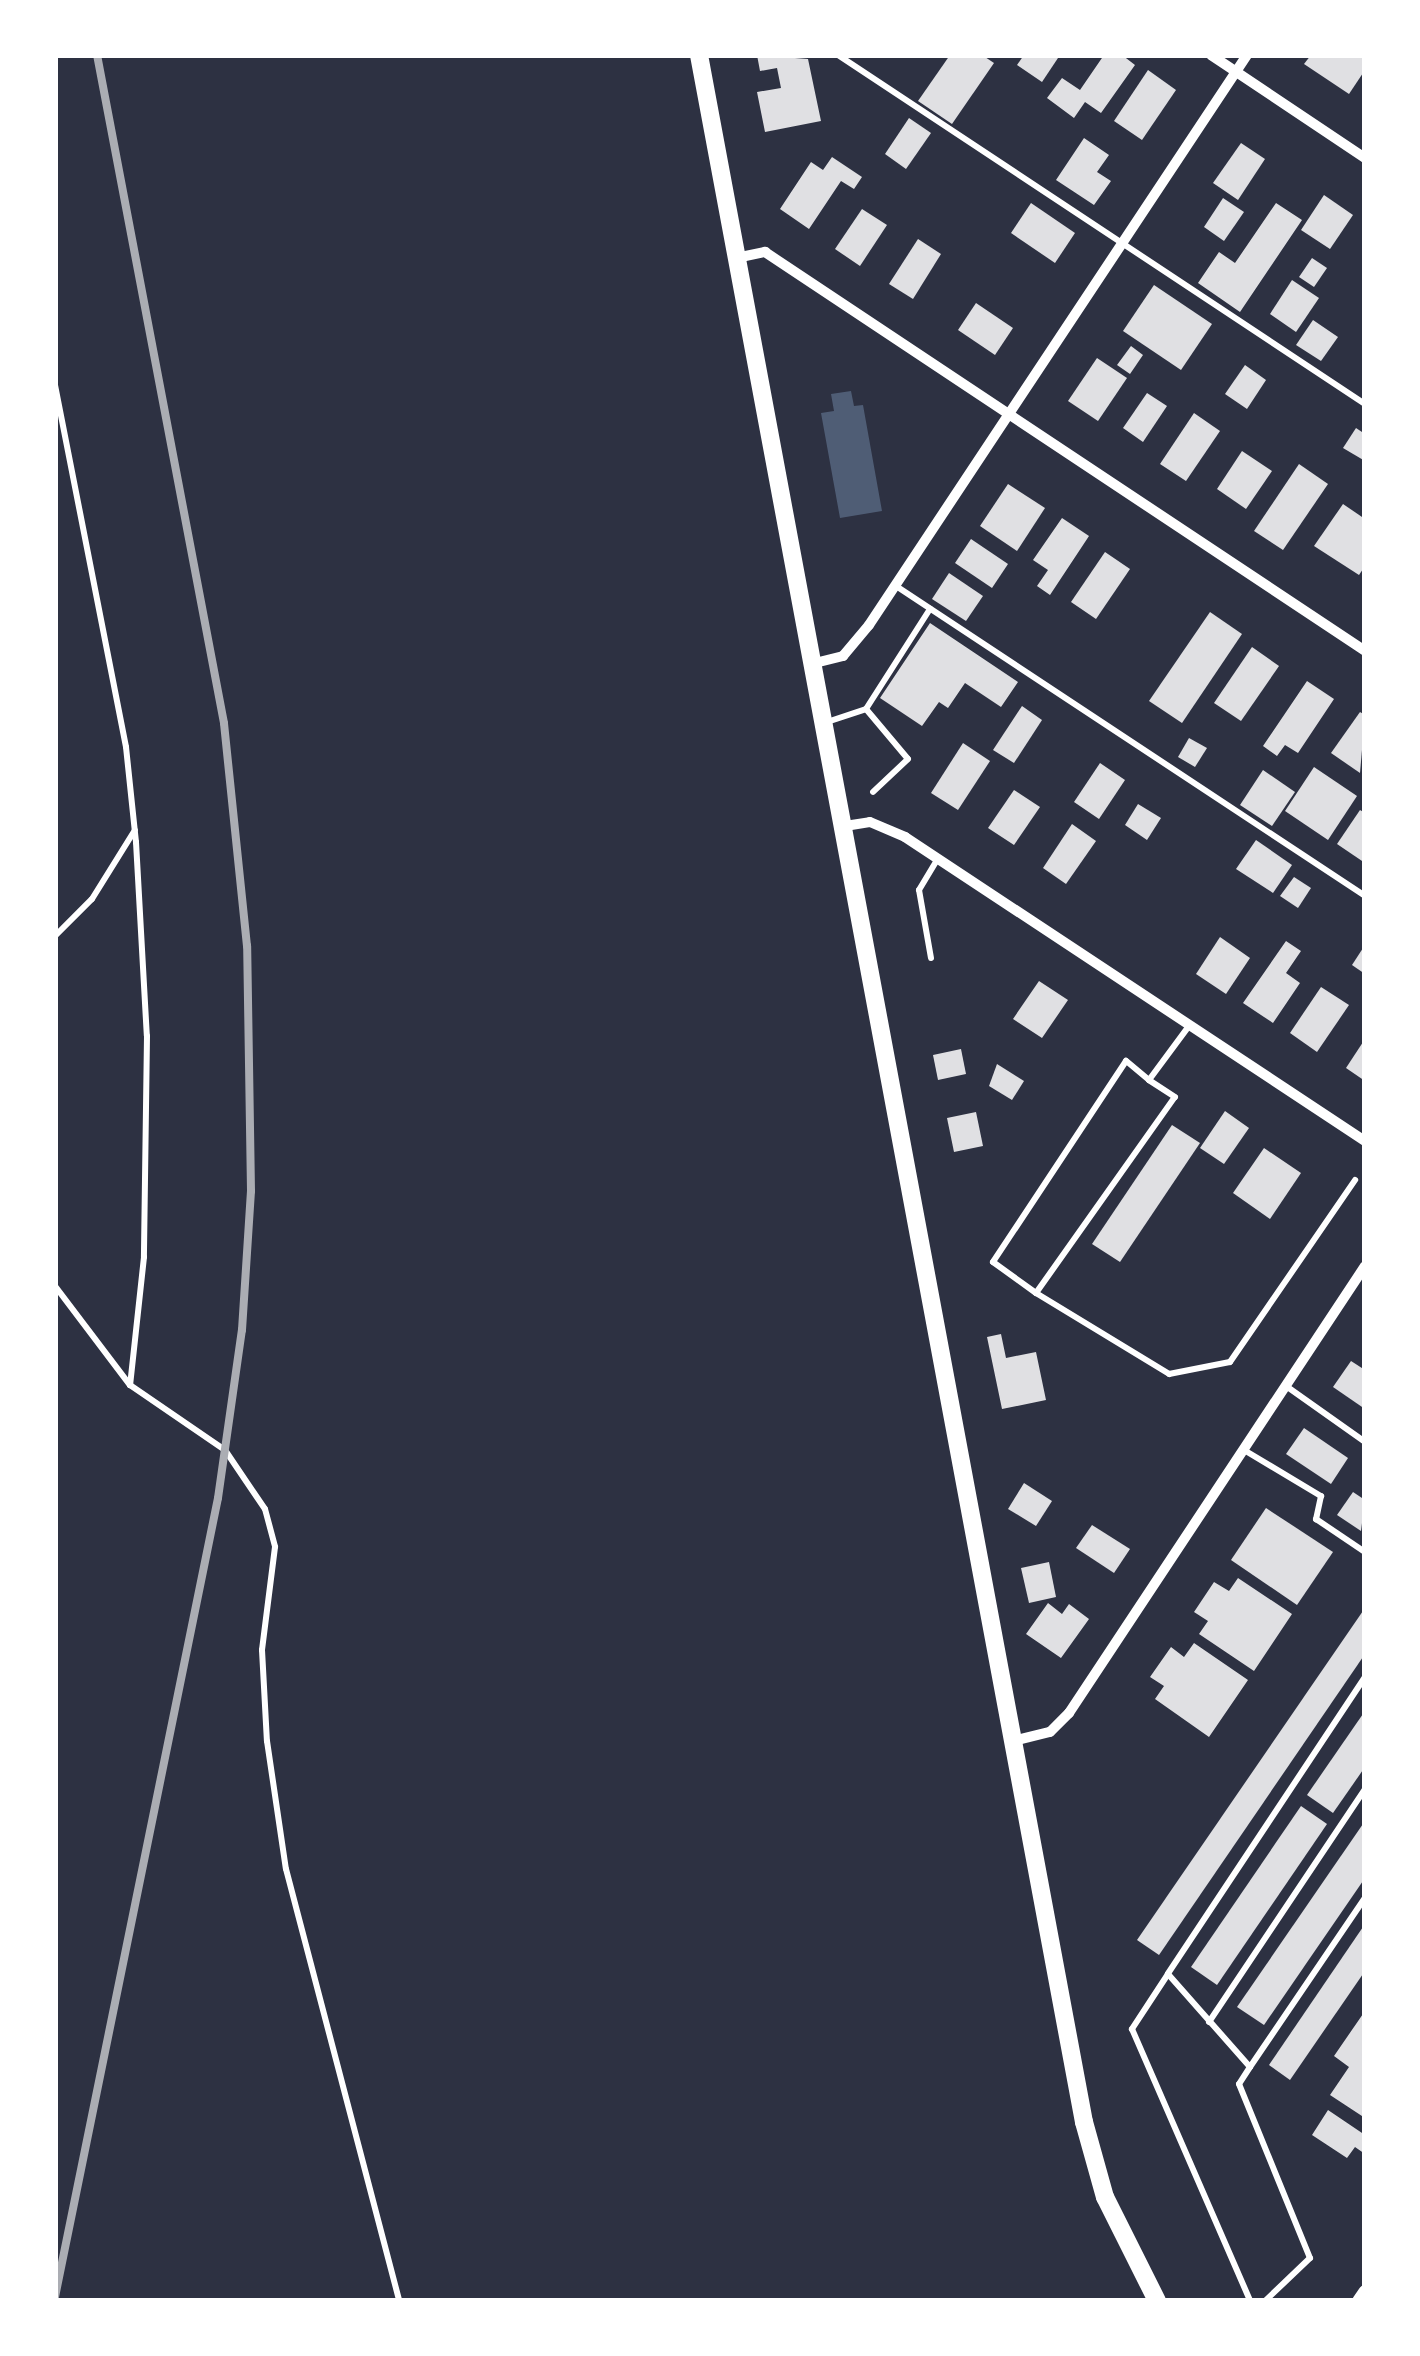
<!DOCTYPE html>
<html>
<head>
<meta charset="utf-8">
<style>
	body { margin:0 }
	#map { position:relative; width:1420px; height:2356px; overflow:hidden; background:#2d3142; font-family:Quicksand,sans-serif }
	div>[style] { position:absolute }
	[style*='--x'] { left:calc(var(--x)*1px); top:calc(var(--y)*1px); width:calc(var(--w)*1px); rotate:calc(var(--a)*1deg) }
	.water>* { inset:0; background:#4f5d75 }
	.building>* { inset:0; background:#e0e0e3 }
	.service>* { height:6px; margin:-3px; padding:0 3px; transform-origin:3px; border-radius:3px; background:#fff }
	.minor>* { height:10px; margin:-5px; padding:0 5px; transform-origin:5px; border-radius:5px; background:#fff }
	.tertiary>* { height:15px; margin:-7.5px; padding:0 7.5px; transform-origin:7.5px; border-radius:7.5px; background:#fff }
	.secondary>* { height:18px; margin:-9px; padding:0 9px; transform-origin:9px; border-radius:9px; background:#fff }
	.rail>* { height:8px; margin:-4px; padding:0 4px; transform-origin:4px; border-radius:4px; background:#abadb3 }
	span { translate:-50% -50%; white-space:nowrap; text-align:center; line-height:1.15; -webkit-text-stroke:10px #fff; paint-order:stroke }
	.frame { position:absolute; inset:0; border:58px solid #fff; pointer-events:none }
</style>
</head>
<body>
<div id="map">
	<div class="water">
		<i style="clip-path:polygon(851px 391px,854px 406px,863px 405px,882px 511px,840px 518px,821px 413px,834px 411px,831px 394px)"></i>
	</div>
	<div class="building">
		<i style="clip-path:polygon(757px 55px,808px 59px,821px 121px,765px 132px,757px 92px,781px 88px,777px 68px,760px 71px)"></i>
		<i style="clip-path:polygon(950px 55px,982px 55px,994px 63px,952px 124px,918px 101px)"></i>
		<i style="clip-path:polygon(1024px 55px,1060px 55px,1042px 82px,1017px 65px)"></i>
		<i style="clip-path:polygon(1104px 55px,1122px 55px,1135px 65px,1101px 113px,1085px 102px,1074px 118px,1047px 98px,1062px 78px,1080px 90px)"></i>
		<i style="clip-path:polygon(1311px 55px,1365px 55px,1365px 70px,1349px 94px,1304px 64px)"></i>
		<i style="clip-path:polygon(1148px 70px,1176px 90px,1142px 140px,1114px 121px)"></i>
		<i style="clip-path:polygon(909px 118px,931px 133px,906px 169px,885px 154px)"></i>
		<i style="clip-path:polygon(1084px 138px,1109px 155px,1097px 172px,1111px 181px,1094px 205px,1056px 180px)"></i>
		<i style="clip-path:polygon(1241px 143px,1265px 159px,1238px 200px,1213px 183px)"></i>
		<i style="clip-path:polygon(832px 157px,862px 177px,854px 189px,841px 181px,809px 229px,780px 209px,811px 162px,823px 170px)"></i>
		<i style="clip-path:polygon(1324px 195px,1353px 215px,1330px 249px,1301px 230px)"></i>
		<i style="clip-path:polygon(1223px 198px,1244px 212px,1224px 241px,1204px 227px)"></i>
		<i style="clip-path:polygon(1031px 203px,1075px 233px,1055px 263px,1011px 233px)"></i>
		<i style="clip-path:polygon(1276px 203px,1302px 220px,1240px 312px,1198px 283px,1219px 252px,1235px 263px)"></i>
		<i style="clip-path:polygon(862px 209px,887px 225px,860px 266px,835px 249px)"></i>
		<i style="clip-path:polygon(918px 239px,941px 254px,913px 299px,889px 284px)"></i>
		<i style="clip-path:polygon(1312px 258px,1327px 268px,1314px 287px,1299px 277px)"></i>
		<i style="clip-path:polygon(1292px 280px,1319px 298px,1296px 332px,1270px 314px)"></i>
		<i style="clip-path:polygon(1154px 285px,1212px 324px,1181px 370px,1123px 331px)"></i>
		<i style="clip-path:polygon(976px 303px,1013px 328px,995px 355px,958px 330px)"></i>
		<i style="clip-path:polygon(1313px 320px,1338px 337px,1321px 361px,1296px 345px)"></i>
		<i style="clip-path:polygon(1131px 346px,1143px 355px,1130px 374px,1117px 365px)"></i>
		<i style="clip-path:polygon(1097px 358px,1127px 378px,1098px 421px,1068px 401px)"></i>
		<i style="clip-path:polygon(1245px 365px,1266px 380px,1247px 409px,1225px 394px)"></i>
		<i style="clip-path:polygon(1147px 393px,1167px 406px,1143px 442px,1123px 428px)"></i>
		<i style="clip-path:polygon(1194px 413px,1220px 431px,1186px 481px,1160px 464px)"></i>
		<i style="clip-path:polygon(1356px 428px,1365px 434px,1365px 461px,1343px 448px)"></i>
		<i style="clip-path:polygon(1242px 451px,1272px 471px,1246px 509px,1217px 489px)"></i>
		<i style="clip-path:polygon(1299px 464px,1328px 484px,1283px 550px,1254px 531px)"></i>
		<i style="clip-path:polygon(1008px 484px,1045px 508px,1017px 551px,980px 526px)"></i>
		<i style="clip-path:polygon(1343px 504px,1365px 519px,1365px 566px,1359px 575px,1314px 546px)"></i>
		<i style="clip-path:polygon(1062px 518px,1089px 536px,1050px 595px,1037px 586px,1048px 570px,1033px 560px)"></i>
		<i style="clip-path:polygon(971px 539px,1008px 564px,992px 588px,955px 563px)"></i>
		<i style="clip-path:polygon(1105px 552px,1130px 569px,1096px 619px,1071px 602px)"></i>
		<i style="clip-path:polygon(949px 573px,983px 596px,966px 621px,932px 599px)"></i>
		<i style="clip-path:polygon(1210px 612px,1242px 634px,1182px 723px,1149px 701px)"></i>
		<i style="clip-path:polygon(930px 623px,1018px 682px,1001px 707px,965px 683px,948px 708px,939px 702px,922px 726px,880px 698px)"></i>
		<i style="clip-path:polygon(1252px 647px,1279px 666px,1241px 721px,1214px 703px)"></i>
		<i style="clip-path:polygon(1307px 681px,1334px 699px,1298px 753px,1285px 745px,1277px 756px,1263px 746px)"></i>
		<i style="clip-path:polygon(1022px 706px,1042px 720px,1014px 763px,993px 750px)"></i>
		<i style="clip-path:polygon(1360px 712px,1365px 715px,1360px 773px,1331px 753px)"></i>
		<i style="clip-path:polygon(1189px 738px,1207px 748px,1195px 767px,1178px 757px)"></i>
		<i style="clip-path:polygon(963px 743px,990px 761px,958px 810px,931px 793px)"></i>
		<i style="clip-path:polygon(1100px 763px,1125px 780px,1099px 819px,1074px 802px)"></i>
		<i style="clip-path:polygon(1314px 767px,1357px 796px,1328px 840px,1285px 811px)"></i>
		<i style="clip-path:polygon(1263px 770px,1295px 792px,1272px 826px,1240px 805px)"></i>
		<i style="clip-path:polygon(1014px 790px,1040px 807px,1014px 845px,988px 828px)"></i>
		<i style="clip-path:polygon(1138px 804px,1161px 818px,1147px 840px,1125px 825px)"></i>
		<i style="clip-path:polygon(1360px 810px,1365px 813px,1365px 863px,1337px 844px)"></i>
		<i style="clip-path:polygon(1072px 824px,1096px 841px,1066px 884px,1043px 868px)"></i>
		<i style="clip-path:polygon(1256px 840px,1292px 865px,1273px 893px,1236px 869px)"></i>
		<i style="clip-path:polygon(1294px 877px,1311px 888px,1298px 908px,1280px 896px)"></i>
		<i style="clip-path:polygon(1220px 937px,1250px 958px,1226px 994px,1196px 974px)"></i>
		<i style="clip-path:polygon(1286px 941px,1301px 951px,1286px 973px,1300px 983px,1273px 1023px,1243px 1003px)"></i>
		<i style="clip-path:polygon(1365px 945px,1365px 974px,1352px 965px)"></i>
		<i style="clip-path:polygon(1039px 981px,1068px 1000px,1042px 1038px,1013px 1019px)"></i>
		<i style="clip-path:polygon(1321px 987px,1349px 1005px,1317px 1052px,1290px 1033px)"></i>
		<i style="clip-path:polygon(1365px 1039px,1365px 1081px,1346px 1068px)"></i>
		<i style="clip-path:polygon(961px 1049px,966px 1074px,938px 1080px,933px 1055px)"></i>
		<i style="clip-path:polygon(997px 1064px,1024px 1081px,1012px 1100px,989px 1086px)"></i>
		<i style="clip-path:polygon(1225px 1111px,1249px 1128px,1224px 1164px,1200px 1148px)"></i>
		<i style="clip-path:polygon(976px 1112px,983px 1146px,954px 1152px,947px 1118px)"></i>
		<i style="clip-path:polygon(1172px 1125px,1200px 1143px,1120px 1262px,1092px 1244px)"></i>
		<i style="clip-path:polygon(1264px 1148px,1301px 1173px,1270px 1219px,1233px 1193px)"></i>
		<i style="clip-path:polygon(1001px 1334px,1006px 1358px,1036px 1352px,1046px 1400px,1002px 1409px,987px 1337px)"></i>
		<i style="clip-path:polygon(1351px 1361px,1365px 1370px,1365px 1409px,1333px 1387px)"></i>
		<i style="clip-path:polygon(1304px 1428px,1348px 1458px,1331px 1484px,1286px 1454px)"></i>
		<i style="clip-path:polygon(1024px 1483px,1052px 1501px,1036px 1526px,1008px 1509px)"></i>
		<i style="clip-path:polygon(1353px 1492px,1365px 1500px,1361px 1531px,1337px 1515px)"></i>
		<i style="clip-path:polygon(1266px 1508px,1333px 1552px,1297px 1605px,1231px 1560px)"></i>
		<i style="clip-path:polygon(1092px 1525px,1130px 1549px,1114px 1573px,1076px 1548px)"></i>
		<i style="clip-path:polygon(1049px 1562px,1056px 1597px,1029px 1603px,1021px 1568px)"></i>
		<i style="clip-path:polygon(1238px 1578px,1292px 1614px,1254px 1671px,1199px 1634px,1208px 1621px,1194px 1612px,1214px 1582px,1229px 1591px)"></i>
		<i style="clip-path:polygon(1048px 1603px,1062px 1614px,1069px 1604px,1089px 1619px,1061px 1658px,1026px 1634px)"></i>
		<i style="clip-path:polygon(1365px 1608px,1365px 1654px,1159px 1955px,1137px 1940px)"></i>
		<i style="clip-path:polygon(1194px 1643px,1248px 1680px,1209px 1737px,1155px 1699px,1164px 1686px,1150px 1677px,1171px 1647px,1184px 1657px)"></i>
		<i style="clip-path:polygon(1365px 1711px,1365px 1767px,1333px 1813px,1307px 1795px)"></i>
		<i style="clip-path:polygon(1301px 1806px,1327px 1824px,1217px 1985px,1191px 1967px)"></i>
		<i style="clip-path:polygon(1365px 1821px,1365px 1878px,1264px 2025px,1237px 2007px)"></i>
		<i style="clip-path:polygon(1365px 1924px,1365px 1971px,1290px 2080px,1269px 2065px)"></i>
		<i style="clip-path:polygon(1365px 2011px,1365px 2118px,1330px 2095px,1349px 2067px,1334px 2056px)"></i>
		<i style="clip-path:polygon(1328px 2110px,1365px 2135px,1365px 2154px,1355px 2147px,1347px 2158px,1312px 2135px)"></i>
	</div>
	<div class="service">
		<i style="--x:838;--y:55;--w:632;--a:33.51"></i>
		<i style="--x:55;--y:385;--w:369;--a:78.9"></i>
		<i style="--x:126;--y:747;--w:96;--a:84"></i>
		<i style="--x:136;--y:842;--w:194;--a:86.8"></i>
		<i style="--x:147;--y:1036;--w:221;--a:90.8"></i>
		<i style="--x:144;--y:1257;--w:129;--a:96.2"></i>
		<i style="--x:896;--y:586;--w:562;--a:33.46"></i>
		<i style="--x:866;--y:709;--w:65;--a:50"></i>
		<i style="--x:908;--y:759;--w:48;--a:136.7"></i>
		<i style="--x:827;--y:722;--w:41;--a:-18.4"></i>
		<i style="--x:866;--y:709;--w:119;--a:-57.4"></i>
		<i style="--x:55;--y:936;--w:52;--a:-45"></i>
		<i style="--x:92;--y:899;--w:81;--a:-58.1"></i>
		<i style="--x:931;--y:958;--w:69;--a:-100"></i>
		<i style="--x:919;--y:890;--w:37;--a:-59"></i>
		<i style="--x:1149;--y:1080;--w:30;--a:-140"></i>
		<i style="--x:1126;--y:1061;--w:241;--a:123.5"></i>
		<i style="--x:993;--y:1262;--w:53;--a:35.8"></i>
		<i style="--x:1036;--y:1293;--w:240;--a:-54.7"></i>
		<i style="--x:1175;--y:1097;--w:31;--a:-147"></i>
		<i style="--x:1149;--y:1080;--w:67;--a:-53.5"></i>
		<i style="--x:55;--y:1286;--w:124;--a:52.9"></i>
		<i style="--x:130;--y:1385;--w:115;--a:34.4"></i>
		<i style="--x:225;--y:1450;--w:71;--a:55.9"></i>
		<i style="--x:265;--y:1509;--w:39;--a:75"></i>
		<i style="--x:275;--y:1547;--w:104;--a:97.2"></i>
		<i style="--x:262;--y:1650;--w:91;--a:86.9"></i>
		<i style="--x:267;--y:1741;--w:129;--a:81.6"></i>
		<i style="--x:286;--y:1869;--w:447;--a:75.3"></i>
		<i style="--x:1036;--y:1293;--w:156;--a:31.3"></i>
		<i style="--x:1169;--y:1374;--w:62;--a:-11.1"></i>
		<i style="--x:1230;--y:1362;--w:221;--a:-55.5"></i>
		<i style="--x:1286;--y:1386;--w:97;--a:35.3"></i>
		<i style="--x:1244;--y:1450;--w:90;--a:30.9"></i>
		<i style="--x:1321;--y:1496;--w:24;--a:102"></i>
		<i style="--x:1316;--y:1519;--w:59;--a:34"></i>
		<i style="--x:1365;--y:1677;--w:356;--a:123.6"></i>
		<i style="--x:1168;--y:1974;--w:124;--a:48.6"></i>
		<i style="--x:1250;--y:2067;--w:204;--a:-55.8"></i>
		<i style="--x:1168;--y:1974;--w:66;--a:123.2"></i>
		<i style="--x:1132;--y:2029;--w:296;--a:66.5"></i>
		<i style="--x:1209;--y:2022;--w:280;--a:-56.2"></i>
		<i style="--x:1250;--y:2067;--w:20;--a:123"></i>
		<i style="--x:1239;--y:2084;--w:188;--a:67.8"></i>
		<i style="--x:1310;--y:2258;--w:62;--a:136.3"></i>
	</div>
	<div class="minor">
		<i style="--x:1211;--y:55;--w:185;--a:33.8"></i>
		<i style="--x:736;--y:258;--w:30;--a:-12"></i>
		<i style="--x:765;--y:252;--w:721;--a:33.62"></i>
		<i style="--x:815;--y:663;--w:29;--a:-14"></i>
		<i style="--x:843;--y:656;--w:40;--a:-50"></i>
		<i style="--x:869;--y:625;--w:684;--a:-56.45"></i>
		<i style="--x:845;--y:826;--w:25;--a:-9"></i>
		<i style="--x:870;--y:822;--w:38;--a:23"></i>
		<i style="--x:905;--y:837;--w:551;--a:33.46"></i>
		<i style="--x:1013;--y:1741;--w:38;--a:-14"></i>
		<i style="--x:1050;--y:1732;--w:27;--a:-45"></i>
		<i style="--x:1069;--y:1713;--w:536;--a:-56.49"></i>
	</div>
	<div class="tertiary">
		<i style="--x:1359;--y:2301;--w:11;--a:-56"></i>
	</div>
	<div class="secondary">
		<i style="--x:699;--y:55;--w:2103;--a:79.45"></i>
		<i style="--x:1084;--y:2122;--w:78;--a:74.4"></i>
		<i style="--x:1105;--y:2197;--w:116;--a:63.4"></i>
	</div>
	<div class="rail">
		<i style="--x:55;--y:2297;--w:815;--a:-78.47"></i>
		<i style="--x:218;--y:1498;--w:170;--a:-81.9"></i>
		<i style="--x:242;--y:1330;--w:139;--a:-86.3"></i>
		<i style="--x:251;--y:1191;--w:245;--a:-90.9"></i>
		<i style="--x:247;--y:946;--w:224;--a:-95.9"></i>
		<i style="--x:224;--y:723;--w:680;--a:-100.76"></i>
	</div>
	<div class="frame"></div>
</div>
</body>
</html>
